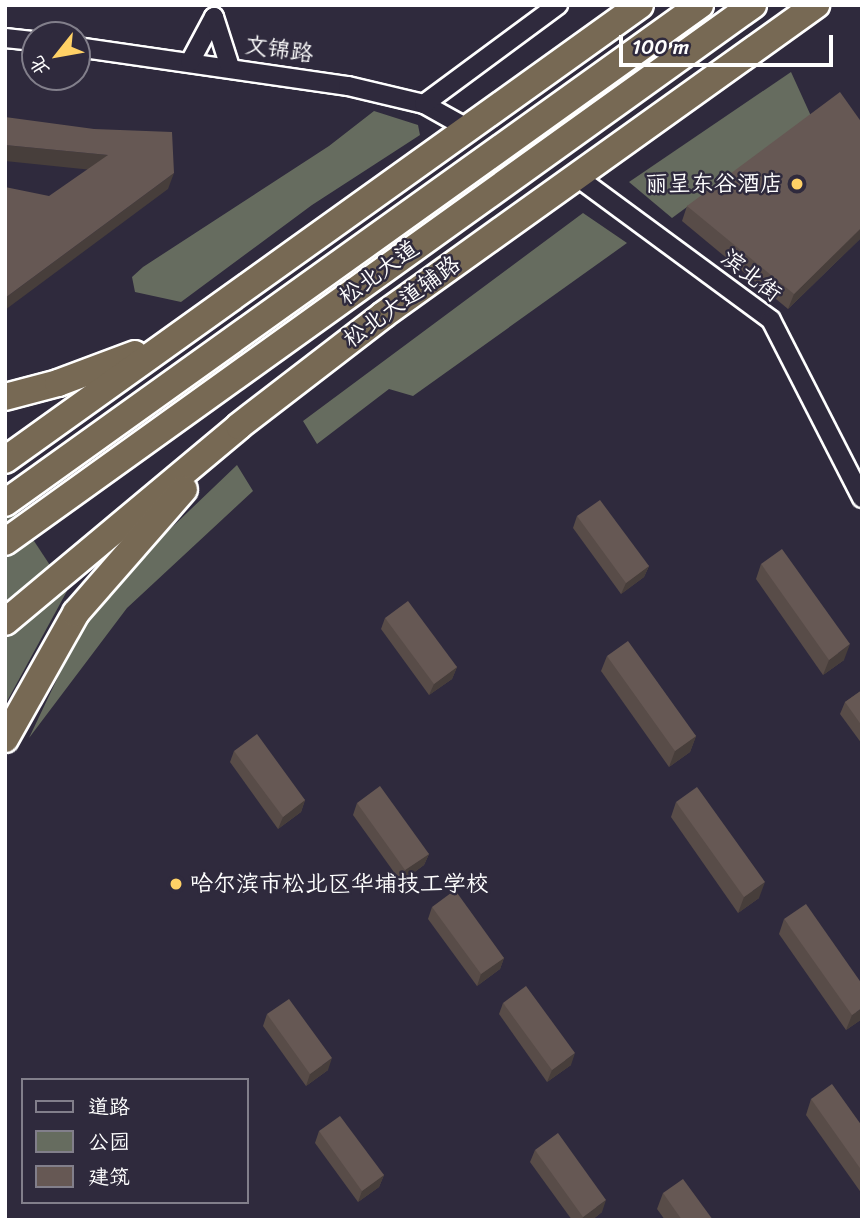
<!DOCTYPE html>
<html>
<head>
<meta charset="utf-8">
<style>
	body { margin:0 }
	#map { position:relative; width:867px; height:1225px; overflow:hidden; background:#2f2a3d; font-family:Sriracha,"LXGW WenKai TC",sans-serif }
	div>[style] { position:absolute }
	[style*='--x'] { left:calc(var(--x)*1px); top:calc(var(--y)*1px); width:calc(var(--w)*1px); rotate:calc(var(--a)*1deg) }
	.green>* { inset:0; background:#666c5f }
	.roads { filter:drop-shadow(2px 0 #fff) drop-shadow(-2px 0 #fff) drop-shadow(0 2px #fff) drop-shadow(0 -2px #fff) }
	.minor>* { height:18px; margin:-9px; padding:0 9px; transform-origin:9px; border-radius:9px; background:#2f2a3d }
	.highway>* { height:26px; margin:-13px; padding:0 13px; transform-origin:13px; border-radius:13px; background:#776954 }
	.wall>* { inset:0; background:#584c48 }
	.shaded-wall>* { inset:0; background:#473e3b }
	.building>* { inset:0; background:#665854 }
	.dots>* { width:19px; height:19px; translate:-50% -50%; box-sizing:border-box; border:4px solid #2f2a3d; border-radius:50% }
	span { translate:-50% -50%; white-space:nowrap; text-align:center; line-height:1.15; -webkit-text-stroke:5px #2f2a3d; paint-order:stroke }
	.street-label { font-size:23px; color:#fff }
	.poi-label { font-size:23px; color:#fff }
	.right { translate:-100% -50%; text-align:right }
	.left { translate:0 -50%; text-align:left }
	.frame { position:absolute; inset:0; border:7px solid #fff; pointer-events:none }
	.legend { position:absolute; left:21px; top:1078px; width:228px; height:126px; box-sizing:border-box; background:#2f2a3d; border:2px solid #827f8b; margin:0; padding:9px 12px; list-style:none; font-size:21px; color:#fff }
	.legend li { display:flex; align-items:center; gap:14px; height:35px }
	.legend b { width:35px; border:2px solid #827f8b }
	.north { position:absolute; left:21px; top:21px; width:70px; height:70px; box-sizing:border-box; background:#2f2a3d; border:2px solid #827f8b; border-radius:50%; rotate:239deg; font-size:19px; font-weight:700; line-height:28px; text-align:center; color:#fff }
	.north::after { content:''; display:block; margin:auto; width:24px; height:32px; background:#ffd166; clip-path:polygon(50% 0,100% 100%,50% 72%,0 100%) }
	.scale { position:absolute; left:619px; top:35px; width:214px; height:32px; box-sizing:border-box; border:4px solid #fff; border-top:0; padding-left:9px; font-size:21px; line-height:24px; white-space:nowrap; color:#fff; -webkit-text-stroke:5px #2f2a3d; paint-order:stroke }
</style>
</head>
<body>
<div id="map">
	<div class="green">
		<i style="clip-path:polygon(791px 72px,811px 116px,672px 218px,629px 182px)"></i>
		<i style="clip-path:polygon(374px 111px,418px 125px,420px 135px,312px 205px,181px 302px,135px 292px,132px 277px,143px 267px,329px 146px)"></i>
		<i style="clip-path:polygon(583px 213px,627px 243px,413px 396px,389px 389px,317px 444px,303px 421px)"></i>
		<i style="clip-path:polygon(237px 465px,253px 491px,127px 608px,29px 738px,85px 620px,120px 577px)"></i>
		<i style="clip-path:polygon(5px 497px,67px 591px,5px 705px)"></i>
	</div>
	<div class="roads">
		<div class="minor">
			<i style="--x:5;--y:38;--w:30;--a:6"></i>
			<i style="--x:77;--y:47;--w:274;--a:8.2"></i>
			<i style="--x:348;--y:86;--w:78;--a:13.3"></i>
			<i style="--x:424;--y:104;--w:49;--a:29.2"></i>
			<i style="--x:190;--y:62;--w:51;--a:-61.9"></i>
			<i style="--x:214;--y:17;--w:52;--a:72.3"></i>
			<i style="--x:424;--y:104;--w:167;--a:-36.5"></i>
			<i style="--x:576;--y:176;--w:242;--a:36.4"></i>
			<i style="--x:771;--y:320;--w:200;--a:62.9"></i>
		</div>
		<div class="highway">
			<i style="--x:5;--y:397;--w:55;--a:-14.8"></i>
			<i style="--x:58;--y:383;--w:82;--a:-20.6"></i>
			<i style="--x:5;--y:460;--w:781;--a:-35.62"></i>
			<i style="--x:5;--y:503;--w:855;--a:-35.62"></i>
			<i style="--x:5;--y:542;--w:921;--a:-35.68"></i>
			<i style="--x:5;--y:622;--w:305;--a:-39.9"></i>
			<i style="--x:239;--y:426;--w:182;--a:-37.6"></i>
			<i style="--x:383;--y:315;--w:533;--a:-35.6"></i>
			<i style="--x:5;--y:739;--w:145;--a:-60.6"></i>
			<i style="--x:76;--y:613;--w:164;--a:-48.9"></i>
		</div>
	</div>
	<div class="wall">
		<i style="clip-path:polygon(862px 123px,862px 237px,788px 309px,682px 221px,687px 206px)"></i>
		<i style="clip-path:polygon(577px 516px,649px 566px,644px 577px,621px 594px,573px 528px)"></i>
		<i style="clip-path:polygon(761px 564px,844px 660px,823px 675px,756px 579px)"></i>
		<i style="clip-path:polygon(385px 618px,457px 667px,452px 679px,429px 695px,381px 629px)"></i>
		<i style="clip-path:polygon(607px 656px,696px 736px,690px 752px,669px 767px,601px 671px)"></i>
		<i style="clip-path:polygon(862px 690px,862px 744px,840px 714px,845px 702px)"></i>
		<i style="clip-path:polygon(234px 751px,305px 800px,301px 812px,278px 829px,230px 762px)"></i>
		<i style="clip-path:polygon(676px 802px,759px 898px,738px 913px,671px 817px)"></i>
		<i style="clip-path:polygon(357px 803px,429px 854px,424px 865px,401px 882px,353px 815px)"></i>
		<i style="clip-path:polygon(432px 907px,504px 958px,500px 969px,477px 986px,428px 919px)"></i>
		<i style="clip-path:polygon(784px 919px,862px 1019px,846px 1030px,779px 934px)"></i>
		<i style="clip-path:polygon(503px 1003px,571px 1065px,547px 1082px,499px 1014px)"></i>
		<i style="clip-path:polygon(267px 1014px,328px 1070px,306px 1086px,263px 1026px)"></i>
		<i style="clip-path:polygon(811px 1099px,862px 1126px,862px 1194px,806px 1115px)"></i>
		<i style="clip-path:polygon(319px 1131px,384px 1175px,379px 1187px,358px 1202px,315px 1143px)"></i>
		<i style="clip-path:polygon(535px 1150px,602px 1212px,592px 1220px,572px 1220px,530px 1162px)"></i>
		<i style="clip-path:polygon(663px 1193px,713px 1220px,665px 1220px,657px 1209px)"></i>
	</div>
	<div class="shaded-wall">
		<i style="clip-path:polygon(5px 145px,108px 155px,102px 171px,5px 161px)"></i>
		<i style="clip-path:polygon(174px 173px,168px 189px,5px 310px,5px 298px)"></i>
		<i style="clip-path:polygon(862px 227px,862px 237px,788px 309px,794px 294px)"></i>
		<i style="clip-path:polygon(649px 566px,644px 577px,621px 594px,626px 583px)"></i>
		<i style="clip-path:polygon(850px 644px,844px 660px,823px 675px,829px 660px)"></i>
		<i style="clip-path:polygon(457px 667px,452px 679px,429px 695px,434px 684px)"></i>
		<i style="clip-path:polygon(696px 736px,690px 752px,669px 767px,675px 751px)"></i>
		<i style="clip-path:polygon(305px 800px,301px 812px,278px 829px,283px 817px)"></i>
		<i style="clip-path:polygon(429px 854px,424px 865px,401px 882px,405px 870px)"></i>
		<i style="clip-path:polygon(765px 882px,759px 898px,738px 913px,744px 897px)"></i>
		<i style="clip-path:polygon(504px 958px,500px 969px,477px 986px,481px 974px)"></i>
		<i style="clip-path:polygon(862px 1008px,862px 1019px,846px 1030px,852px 1015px)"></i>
		<i style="clip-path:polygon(575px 1053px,571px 1065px,547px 1082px,552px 1070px)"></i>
		<i style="clip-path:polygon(332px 1058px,328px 1070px,306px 1086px,310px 1074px)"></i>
		<i style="clip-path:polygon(384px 1175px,379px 1187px,358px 1202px,362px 1191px)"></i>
		<i style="clip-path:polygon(606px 1200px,602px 1212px,592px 1220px,582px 1220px,583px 1217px)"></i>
	</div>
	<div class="building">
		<i style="clip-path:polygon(840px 92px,862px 123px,862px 227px,794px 294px,687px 206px)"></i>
		<i style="clip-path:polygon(5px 117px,94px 129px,172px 132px,174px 173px,5px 298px,5px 187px,49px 196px,108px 155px,5px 145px)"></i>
		<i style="clip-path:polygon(600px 500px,649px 566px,626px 583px,577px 516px)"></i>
		<i style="clip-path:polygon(782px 549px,850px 644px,829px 660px,761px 564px)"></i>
		<i style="clip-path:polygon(408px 601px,457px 667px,434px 684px,385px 618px)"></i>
		<i style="clip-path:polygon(628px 641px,696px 736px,675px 751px,607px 656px)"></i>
		<i style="clip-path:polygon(862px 690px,862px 726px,845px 702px)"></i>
		<i style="clip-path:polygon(257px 734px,305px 800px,283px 817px,234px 751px)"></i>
		<i style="clip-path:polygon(380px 786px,429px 854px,405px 870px,357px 803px)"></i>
		<i style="clip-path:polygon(697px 787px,765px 882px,744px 897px,676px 802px)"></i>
		<i style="clip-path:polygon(455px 890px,504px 958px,481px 974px,432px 907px)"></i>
		<i style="clip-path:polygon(806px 904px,862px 984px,862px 1008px,852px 1015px,784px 919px)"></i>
		<i style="clip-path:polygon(526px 986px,575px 1053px,552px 1070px,503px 1003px)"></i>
		<i style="clip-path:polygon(289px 999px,332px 1058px,310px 1074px,267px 1014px)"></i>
		<i style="clip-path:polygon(832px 1084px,862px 1126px,862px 1171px,811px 1099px)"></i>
		<i style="clip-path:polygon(340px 1116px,384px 1175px,362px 1191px,319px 1131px)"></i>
		<i style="clip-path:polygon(558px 1133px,606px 1200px,583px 1217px,535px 1150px)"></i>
		<i style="clip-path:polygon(683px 1179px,713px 1220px,682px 1220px,663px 1193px)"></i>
	</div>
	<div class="dots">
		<i style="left:797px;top:184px;background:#ffd166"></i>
		<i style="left:176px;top:884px;background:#ffd166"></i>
	</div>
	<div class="street-label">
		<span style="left:279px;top:50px;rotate:8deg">文锦路</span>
		<span style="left:379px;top:273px;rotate:-36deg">松北大道</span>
		<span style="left:751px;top:276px;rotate:38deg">滨北街</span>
		<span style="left:402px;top:302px;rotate:-36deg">松北大道辅路</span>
	</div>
	<div class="poi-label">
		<span class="right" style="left:783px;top:184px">丽呈东谷酒店</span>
		<span class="left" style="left:190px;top:884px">哈尔滨市松北区华埔技工学校</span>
	</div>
	<div class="frame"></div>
	<ul class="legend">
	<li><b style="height:9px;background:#2f2a3d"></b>道路</li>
	<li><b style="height:19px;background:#666c5f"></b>公园</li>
	<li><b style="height:19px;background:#665854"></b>建筑</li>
	</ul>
	<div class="north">北</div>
	<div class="scale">100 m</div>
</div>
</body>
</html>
